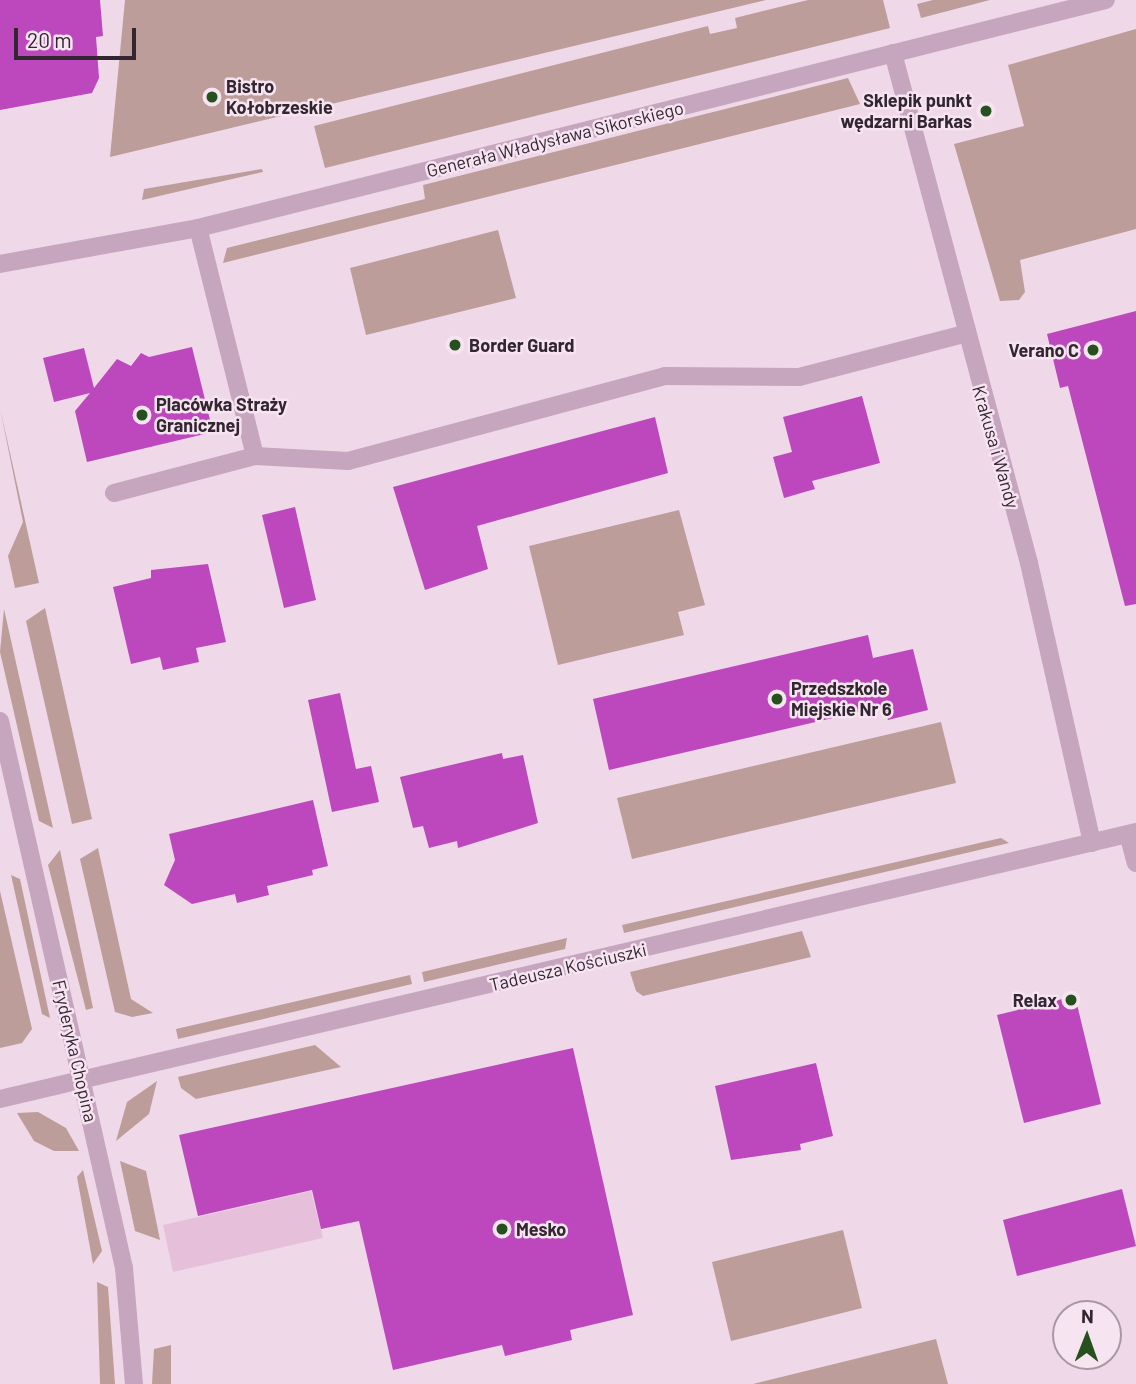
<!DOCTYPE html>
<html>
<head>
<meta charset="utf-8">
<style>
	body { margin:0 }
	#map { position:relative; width:1136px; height:1384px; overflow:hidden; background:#efd8e8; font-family:Barlow,sans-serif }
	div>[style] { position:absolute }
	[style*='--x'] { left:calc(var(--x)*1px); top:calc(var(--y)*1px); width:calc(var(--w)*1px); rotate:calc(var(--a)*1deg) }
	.green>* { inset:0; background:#bc9d99 }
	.plaza>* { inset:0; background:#e6c0da }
	.building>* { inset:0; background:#bd47bd }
	.service>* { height:18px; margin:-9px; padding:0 9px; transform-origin:9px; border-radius:9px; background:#c6a5bf }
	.pedestrian>* { height:18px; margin:-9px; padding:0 9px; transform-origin:9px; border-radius:9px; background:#c6a5bf }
	.minor>* { height:18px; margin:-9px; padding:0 9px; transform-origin:9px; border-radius:9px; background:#c6a5bf }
	.dots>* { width:19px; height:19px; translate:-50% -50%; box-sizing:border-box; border:4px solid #f7e4f1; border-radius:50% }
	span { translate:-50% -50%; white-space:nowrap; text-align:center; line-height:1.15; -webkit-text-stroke:5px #f7e4f1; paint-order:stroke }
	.poi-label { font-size:18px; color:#322631; font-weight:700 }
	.left { translate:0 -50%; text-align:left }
	.right { translate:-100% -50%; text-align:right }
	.street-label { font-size:18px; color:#322631 }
	.north { position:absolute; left:1052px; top:1300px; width:70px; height:70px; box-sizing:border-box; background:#f7e4f1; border:2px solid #a898a4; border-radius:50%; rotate:1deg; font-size:19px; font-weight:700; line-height:28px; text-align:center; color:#322631 }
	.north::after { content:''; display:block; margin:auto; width:24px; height:32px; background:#27501f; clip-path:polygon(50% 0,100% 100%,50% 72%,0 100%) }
	.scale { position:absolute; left:14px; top:28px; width:122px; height:32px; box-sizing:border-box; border:4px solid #322631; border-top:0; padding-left:9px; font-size:21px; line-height:24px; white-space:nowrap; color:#322631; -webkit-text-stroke:5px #f7e4f1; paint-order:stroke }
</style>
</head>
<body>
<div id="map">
	<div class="green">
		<i style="clip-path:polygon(125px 0,766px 0,110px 157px)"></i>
		<i style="clip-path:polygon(808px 0,883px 0,890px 28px,325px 168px,314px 126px,708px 26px,710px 34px,737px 28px,735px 18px)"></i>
		<i style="clip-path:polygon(933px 0,990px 0,921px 18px,917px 4px)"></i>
		<i style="clip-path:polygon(1136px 29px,1136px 229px,1020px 260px,1025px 292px,1019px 300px,1000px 301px,954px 144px,1024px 126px,1008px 65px)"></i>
		<i style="clip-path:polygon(848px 78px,860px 104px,223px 263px,227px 248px,425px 199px,423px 185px)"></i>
		<i style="clip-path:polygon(262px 169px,263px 172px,142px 200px,144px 189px)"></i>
		<i style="clip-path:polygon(498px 230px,516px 298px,366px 335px,350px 268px)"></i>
		<i style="clip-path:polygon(0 408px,39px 583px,15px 588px,8px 556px,23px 522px)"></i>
		<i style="clip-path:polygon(679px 510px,705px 605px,678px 612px,684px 635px,558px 665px,529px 546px)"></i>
		<i style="clip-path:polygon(45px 608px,92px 819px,72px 824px,26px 621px)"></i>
		<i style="clip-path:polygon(4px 609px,53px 828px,39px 821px,0 652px)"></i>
		<i style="clip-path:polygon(941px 722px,956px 783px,632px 859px,617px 798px)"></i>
		<i style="clip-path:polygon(1001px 838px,1009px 843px,624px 933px,622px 925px)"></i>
		<i style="clip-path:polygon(98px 848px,131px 999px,153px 1013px,132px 1017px,115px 1012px,80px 859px)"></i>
		<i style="clip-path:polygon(60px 850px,93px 1008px,86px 1010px,48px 865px)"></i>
		<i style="clip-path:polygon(11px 875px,20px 879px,50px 1018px,42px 1014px)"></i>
		<i style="clip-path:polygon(0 891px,32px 1029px,22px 1043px,0 1048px)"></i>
		<i style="clip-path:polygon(802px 931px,811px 957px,643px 996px,636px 991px,630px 972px)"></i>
		<i style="clip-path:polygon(567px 938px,565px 949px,424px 982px,422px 972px)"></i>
		<i style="clip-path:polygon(410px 975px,412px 984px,178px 1039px,176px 1029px)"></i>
		<i style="clip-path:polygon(315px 1045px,341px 1067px,196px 1099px,181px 1088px,178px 1077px)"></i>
		<i style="clip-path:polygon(157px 1081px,149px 1114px,116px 1141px,127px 1102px)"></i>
		<i style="clip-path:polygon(38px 1112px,66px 1128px,79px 1151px,54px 1151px,34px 1141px,17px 1113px)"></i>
		<i style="clip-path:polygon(120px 1161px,146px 1171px,160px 1240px,135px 1231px)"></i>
		<i style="clip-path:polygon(83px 1170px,102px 1251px,93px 1264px,77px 1177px)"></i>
		<i style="clip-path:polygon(843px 1230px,862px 1308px,731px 1341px,712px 1262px)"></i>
		<i style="clip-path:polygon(97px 1282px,108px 1287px,115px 1384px,100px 1384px)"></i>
		<i style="clip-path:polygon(936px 1339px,948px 1384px,753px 1384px)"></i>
		<i style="clip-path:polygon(171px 1345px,171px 1384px,152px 1384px,154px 1349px)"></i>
	</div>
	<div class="plaza">
		<i style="clip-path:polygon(311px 1191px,323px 1238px,173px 1272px,163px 1225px)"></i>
	</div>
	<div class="building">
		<i style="clip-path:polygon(0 0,100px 0,103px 36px,96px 37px,99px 78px,92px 93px,0 110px)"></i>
		<i style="clip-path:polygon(1136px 311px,1136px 604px,1125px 606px,1068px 386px,1060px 388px,1047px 334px)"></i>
		<i style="clip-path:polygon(192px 347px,213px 432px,87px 462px,75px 411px,90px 393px,54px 402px,43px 358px,84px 348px,94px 388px,117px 359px,131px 366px,141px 353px,149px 357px)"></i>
		<i style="clip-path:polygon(862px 396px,880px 463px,812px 481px,815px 489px,784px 498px,773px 457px,792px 452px,783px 417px)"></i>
		<i style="clip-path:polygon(655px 417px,668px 473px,477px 526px,488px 569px,425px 590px,393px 487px)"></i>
		<i style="clip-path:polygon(295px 507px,316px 600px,284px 608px,262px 515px)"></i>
		<i style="clip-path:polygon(208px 564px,226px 642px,196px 648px,199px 662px,163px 670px,160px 657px,131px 664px,113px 587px,151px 578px,151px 570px)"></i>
		<i style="clip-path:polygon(868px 635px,873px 658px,913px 649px,928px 710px,888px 720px,884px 706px,609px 770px,593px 699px)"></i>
		<i style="clip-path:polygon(340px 693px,356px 769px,371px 766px,379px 802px,332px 812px,308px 700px)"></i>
		<i style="clip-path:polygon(502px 753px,503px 759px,523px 755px,538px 823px,458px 848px,457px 841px,429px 848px,423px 826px,413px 828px,400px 777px)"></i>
		<i style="clip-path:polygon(313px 800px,328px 866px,312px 870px,313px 875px,267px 886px,269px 895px,237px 903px,235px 894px,192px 904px,164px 885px,175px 860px,169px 834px)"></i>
		<i style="clip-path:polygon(1075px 996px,1101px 1104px,1024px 1123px,997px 1015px)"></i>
		<i style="clip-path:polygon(573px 1048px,633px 1315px,570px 1330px,572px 1340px,505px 1356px,502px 1345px,393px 1370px,359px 1221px,321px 1229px,312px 1190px,198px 1216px,179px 1135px)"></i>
		<i style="clip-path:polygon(816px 1063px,833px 1136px,800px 1144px,801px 1150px,731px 1160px,715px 1086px)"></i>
		<i style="clip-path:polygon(1122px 1189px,1136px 1246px,1017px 1276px,1003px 1220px)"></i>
	</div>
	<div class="service">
		<i style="--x:255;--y:456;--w:93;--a:3.1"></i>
		<i style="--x:348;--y:461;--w:328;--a:-15"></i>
		<i style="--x:665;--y:376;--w:134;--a:0.4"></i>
		<i style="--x:799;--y:377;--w:171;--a:-14.6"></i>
		<i style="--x:114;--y:493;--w:146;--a:-14.7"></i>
		<i style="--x:255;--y:456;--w:235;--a:-104"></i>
	</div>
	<div class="pedestrian">
		<i style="--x:0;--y:264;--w:201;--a:-10.3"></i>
		<i style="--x:198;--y:228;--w:936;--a:-14.1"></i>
	</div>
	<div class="minor">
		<i style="--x:893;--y:53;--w:528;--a:75.07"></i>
		<i style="--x:1029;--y:563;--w:287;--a:77.3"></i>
		<i style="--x:0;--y:721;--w:561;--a:77.23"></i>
		<i style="--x:124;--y:1268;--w:116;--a:85.1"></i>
		<i style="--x:1128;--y:834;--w:30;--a:75"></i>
		<i style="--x:0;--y:1099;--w:1167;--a:-13.23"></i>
	</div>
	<div class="dots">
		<i style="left:212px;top:97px;background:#27501f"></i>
		<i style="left:986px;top:111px;background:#27501f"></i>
		<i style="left:455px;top:345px;background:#27501f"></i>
		<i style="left:1093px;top:350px;background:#27501f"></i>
		<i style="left:142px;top:415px;background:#27501f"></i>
		<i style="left:777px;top:699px;background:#27501f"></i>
		<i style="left:1071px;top:1000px;background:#27501f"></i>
		<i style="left:502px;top:1229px;background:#27501f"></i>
	</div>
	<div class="poi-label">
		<span class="left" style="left:226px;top:97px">Bistro<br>Kołobrzeskie</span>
		<span class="right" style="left:972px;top:111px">Sklepik punkt<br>wędzarni Barkas</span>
		<span class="left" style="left:469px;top:345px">Border Guard</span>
		<span class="right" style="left:1079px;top:350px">Verano C</span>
		<span class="left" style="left:156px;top:415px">Placówka Straży<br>Granicznej</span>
		<span class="left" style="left:791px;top:699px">Przedszkole<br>Miejskie Nr 6</span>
		<span class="right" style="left:1057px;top:1000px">Relax</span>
		<span class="left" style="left:516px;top:1229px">Mesko</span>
	</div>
	<div class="street-label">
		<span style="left:555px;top:139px;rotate:-14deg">Generała Władysława Sikorskiego</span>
		<span style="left:996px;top:447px;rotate:74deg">Krakusa i Wandy</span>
		<span style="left:568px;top:967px;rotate:-13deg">Tadeusza Kościuszki</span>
		<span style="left:75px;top:1051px;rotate:77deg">Fryderyka Chopina</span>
	</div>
	<div class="north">N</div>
	<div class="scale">20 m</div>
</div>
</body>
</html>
